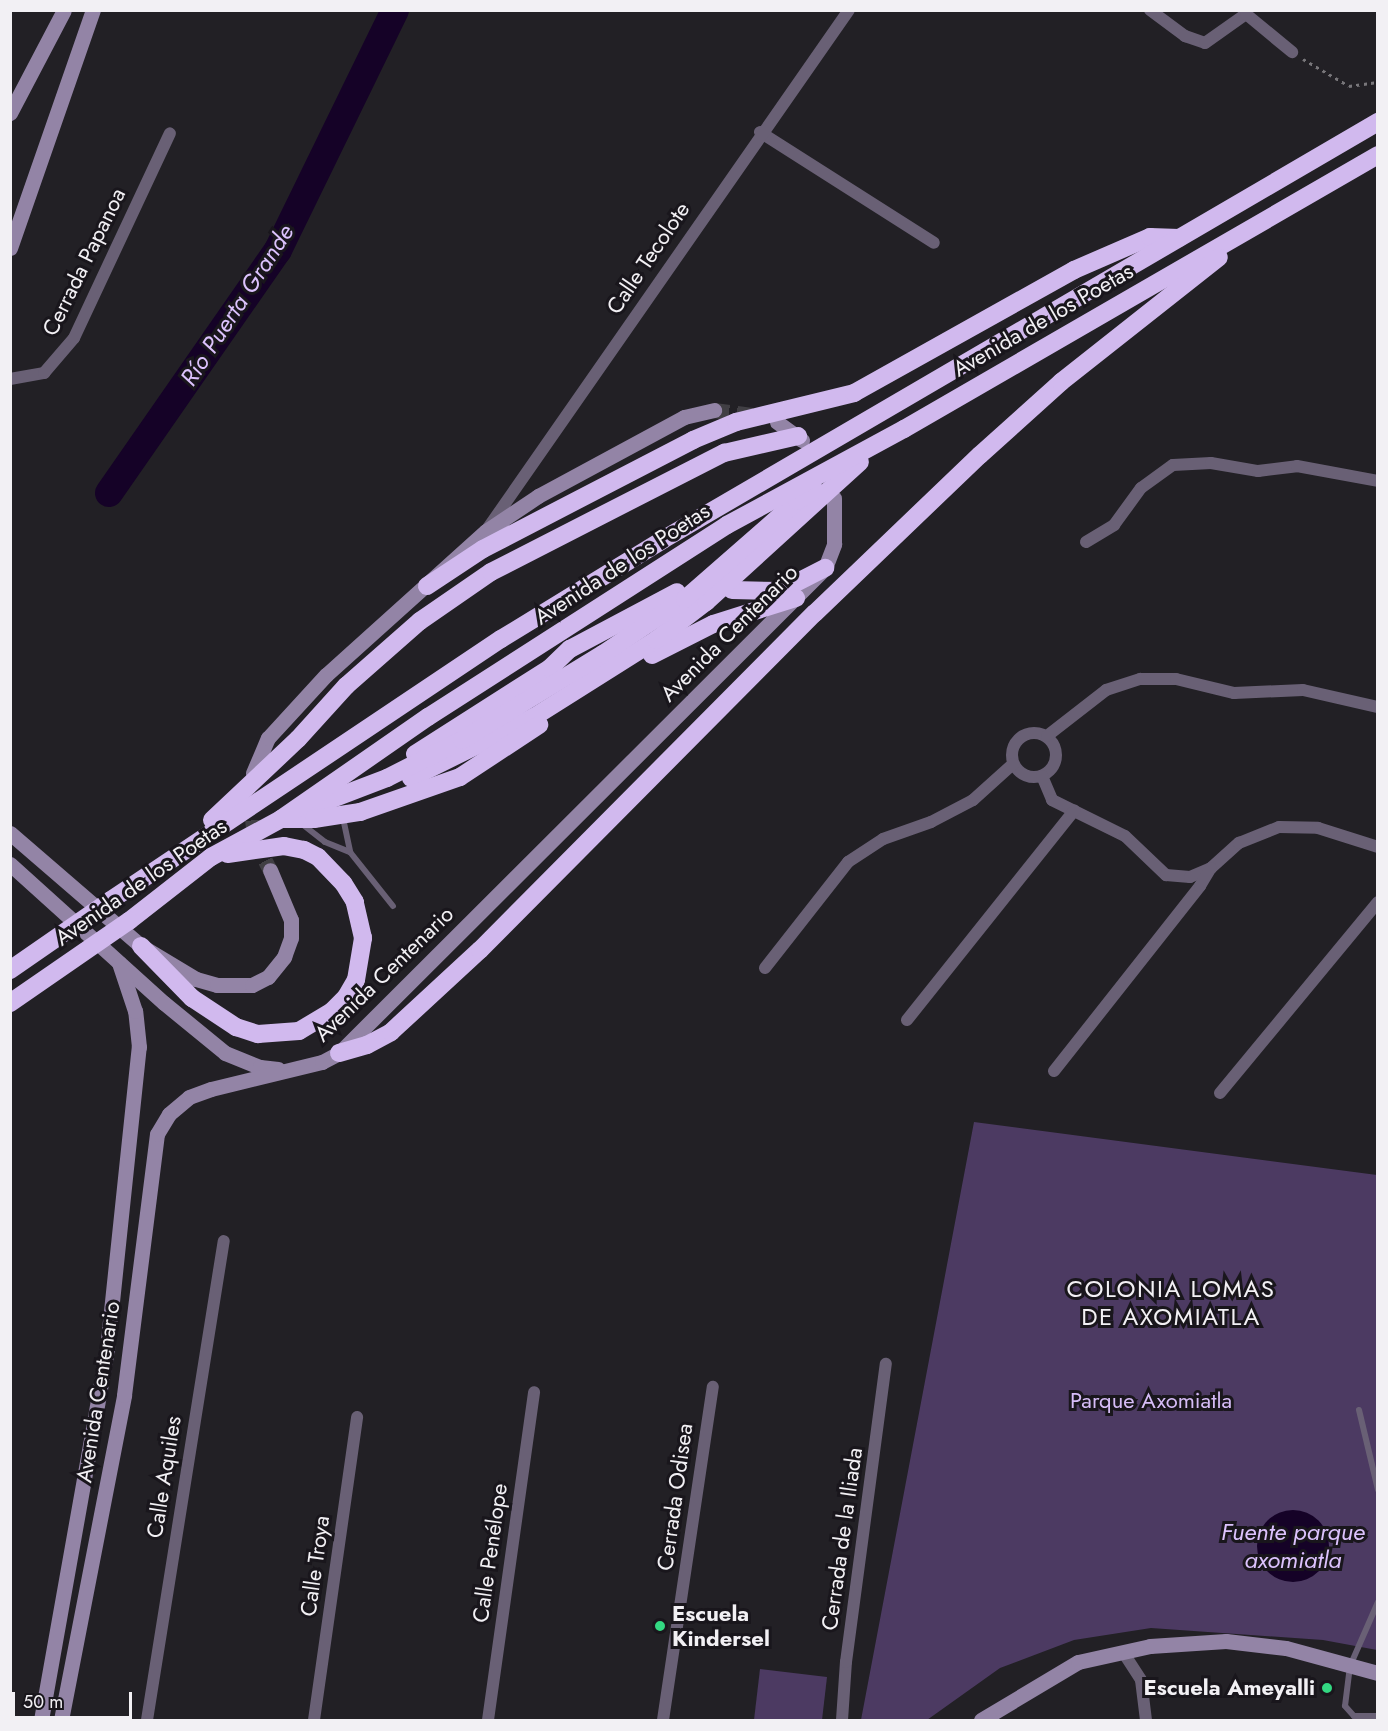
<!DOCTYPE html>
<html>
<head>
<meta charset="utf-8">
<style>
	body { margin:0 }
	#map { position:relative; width:1388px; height:1731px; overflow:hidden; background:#222025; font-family:Jost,sans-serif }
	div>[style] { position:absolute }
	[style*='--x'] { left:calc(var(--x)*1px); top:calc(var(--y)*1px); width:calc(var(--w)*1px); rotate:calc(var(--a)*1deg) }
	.green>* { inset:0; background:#4c3a62 }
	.water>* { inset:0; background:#150227 }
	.round { border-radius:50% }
	.river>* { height:28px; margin:-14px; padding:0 14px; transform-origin:14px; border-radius:14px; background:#150227 }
	.secondary-tunnel>* { height:15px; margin-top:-7.5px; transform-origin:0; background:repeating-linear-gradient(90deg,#413f44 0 15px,transparent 0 23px) }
	.path>* { height:3px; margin-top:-1.5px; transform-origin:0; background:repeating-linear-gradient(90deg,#78767a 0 3px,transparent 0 7.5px) }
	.lane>* { height:6px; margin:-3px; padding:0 3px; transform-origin:3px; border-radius:3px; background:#696075 }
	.street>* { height:12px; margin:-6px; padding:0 6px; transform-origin:6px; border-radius:6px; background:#696075 }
	.street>.ring { margin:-6px; padding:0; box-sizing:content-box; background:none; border:12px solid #696075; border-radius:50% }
	.secondary>* { height:15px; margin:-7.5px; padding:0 7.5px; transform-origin:7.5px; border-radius:7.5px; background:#9384a6 }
	.highway>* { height:18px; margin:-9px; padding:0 9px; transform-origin:9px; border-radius:9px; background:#d1b9ee }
	.highway-bridge>* { height:18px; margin:-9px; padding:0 9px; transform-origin:9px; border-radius:9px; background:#d1b9ee }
	.dots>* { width:16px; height:16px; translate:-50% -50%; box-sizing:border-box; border:3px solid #19161c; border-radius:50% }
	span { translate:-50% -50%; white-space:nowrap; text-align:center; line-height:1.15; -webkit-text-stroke:6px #19161c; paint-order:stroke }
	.street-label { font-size:22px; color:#f2f0f4 }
	.park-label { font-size:22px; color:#d6bcf7 }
	.poi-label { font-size:22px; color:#f2f0f4; font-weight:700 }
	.left { translate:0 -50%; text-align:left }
	.right { translate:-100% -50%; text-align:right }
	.water-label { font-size:24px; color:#dcc2fd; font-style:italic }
	.neighbourhood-label { font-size:24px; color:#f2f0f4; letter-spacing:1.5px }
	.frame { position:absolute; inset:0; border:12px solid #f2f0f4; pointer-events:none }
	.scale { position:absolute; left:12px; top:1692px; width:120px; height:27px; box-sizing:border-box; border:3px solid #f2f0f4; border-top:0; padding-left:8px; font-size:18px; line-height:21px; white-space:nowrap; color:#f2f0f4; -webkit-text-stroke:4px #19161c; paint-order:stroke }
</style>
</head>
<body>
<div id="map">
	<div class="green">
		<i style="clip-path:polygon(974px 1122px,1377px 1175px,1377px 1650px,1323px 1640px,1151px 1628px,1074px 1640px,1000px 1668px,927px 1720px,861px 1720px)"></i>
		<i style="clip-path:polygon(760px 1669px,827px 1677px,822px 1720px,754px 1720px)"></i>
	</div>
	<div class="water">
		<i class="round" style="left:1257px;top:1510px;width:72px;height:72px"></i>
	</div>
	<div class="river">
		<i style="--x:109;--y:493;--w:296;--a:-55.2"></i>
		<i style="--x:278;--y:250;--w:267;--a:-64"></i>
	</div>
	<div class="secondary-tunnel">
		<i style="--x:714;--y:410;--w:46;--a:7.4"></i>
		<i style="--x:250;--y:797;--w:43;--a:83.4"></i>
		<i style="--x:255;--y:840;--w:34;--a:63"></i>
	</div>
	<div class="path">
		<i style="--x:1303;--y:59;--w:53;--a:30.4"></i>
		<i style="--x:1349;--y:86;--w:29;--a:-8"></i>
	</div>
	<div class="lane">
		<i style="--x:343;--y:818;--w:35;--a:78"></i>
		<i style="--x:302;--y:824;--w:29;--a:38"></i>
		<i style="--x:325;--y:842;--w:27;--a:22"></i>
		<i style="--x:350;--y:852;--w:69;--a:51.5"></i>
		<i style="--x:1359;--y:1410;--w:82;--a:76.6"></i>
		<i style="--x:1378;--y:1602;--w:70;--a:113.6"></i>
		<i style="--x:1350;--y:1666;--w:40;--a:97.1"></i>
		<i style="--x:1345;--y:1706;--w:13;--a:48"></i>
		<i style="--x:1354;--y:1716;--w:24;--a:0"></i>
	</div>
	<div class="street">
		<i style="--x:1150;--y:10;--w:44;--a:36.6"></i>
		<i style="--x:1185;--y:36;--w:21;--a:19"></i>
		<i style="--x:1205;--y:43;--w:50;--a:-35.3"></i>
		<i style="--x:1246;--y:14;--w:60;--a:39.6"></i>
		<i style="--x:760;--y:132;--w:206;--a:32.5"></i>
		<i style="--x:10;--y:379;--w:35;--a:-10"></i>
		<i style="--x:44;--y:373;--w:46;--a:-49.4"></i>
		<i style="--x:74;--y:338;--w:226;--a:-64.9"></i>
		<i style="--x:488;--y:528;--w:631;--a:-55.13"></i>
		<i style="--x:1086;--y:542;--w:33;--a:-31"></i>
		<i style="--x:1114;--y:525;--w:46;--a:-53.9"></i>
		<i style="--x:1141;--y:488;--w:39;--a:-36"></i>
		<i style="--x:1173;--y:465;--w:38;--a:-3"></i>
		<i style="--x:1211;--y:463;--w:48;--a:9.7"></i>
		<i style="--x:1258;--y:471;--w:39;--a:-7"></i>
		<i style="--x:1297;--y:466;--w:82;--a:10.5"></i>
		<i class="ring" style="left:1012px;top:733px;width:32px;height:32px"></i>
		<i style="--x:1047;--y:736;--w:75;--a:-37.9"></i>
		<i style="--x:1106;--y:690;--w:36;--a:-18"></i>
		<i style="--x:1140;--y:679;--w:36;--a:0"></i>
		<i style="--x:1176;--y:679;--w:60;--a:13.6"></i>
		<i style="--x:1234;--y:693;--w:69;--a:-2.5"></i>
		<i style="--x:1303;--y:690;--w:77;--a:12.8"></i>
		<i style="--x:1042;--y:776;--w:26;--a:67"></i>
		<i style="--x:1052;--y:800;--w:81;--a:26.3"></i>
		<i style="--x:1125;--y:836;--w:57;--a:43.6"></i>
		<i style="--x:1166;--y:875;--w:24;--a:5"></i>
		<i style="--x:1190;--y:877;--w:23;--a:-23"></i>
		<i style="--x:1211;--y:868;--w:38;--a:-42"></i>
		<i style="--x:1239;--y:843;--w:43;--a:-21.8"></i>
		<i style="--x:1279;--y:827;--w:39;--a:1"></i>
		<i style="--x:1318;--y:828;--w:63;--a:17.6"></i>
		<i style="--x:765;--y:968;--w:135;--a:-51.9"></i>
		<i style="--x:848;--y:862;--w:42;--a:-33.3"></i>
		<i style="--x:883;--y:839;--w:51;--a:-19.5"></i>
		<i style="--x:931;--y:822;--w:47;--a:-27.6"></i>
		<i style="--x:973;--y:800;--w:54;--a:-42"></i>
		<i style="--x:907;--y:1020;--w:268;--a:-51.4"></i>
		<i style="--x:1054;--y:1071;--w:236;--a:-51.7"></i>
		<i style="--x:1200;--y:886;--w:21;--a:-59"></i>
		<i style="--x:1220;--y:1093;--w:248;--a:-50.4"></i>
		<i style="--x:1123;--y:1652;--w:33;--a:57"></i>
		<i style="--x:1141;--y:1680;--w:40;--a:82.9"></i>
		<i style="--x:147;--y:1720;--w:485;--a:-80.9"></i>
		<i style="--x:314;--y:1720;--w:306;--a:-81.9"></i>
		<i style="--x:488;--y:1720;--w:331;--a:-82"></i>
		<i style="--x:663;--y:1720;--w:337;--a:-81.5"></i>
		<i style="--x:842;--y:1720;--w:58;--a:-86.1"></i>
		<i style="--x:846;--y:1662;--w:301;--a:-82.4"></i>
	</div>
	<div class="secondary">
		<i style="--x:10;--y:113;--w:116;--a:-62.3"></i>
		<i style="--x:10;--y:248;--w:252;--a:-70.8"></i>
		<i style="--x:777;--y:422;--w:31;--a:36"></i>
		<i style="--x:253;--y:773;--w:38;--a:-67"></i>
		<i style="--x:268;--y:738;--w:86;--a:-47.4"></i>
		<i style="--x:326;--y:675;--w:215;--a:-42"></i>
		<i style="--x:486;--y:531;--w:63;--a:-33.9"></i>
		<i style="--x:538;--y:496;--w:166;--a:-28.4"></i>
		<i style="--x:684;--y:417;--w:31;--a:-13"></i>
		<i style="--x:10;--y:833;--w:173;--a:40.8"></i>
		<i style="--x:141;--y:946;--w:64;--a:31"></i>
		<i style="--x:196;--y:979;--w:22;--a:16"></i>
		<i style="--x:217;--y:985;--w:35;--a:0"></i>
		<i style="--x:252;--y:985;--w:18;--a:-27"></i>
		<i style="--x:268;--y:977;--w:26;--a:-51"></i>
		<i style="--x:284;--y:957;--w:20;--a:-70"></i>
		<i style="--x:291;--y:938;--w:18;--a:-90"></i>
		<i style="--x:291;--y:920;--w:54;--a:-112.8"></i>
		<i style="--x:10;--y:864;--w:207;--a:42.1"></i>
		<i style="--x:164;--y:1003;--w:79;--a:39.3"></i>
		<i style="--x:225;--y:1053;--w:38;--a:22"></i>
		<i style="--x:260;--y:1067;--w:18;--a:6"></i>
		<i style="--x:41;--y:1720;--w:377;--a:-79.9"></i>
		<i style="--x:107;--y:1349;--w:304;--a:-84"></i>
		<i style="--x:139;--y:1047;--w:36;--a:-96"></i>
		<i style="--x:135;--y:1011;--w:51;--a:-108.4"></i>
		<i style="--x:61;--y:1720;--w:331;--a:-79"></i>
		<i style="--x:124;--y:1395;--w:263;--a:-82.8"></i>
		<i style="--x:157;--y:1134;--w:23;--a:-59"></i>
		<i style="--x:169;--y:1114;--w:26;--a:-40"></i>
		<i style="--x:189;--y:1097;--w:23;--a:-20"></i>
		<i style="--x:211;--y:1089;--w:114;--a:-13.7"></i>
		<i style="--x:322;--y:1062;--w:19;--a:-28"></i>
		<i style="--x:339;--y:1053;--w:687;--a:-44.94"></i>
		<i style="--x:825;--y:568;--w:26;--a:-69"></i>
		<i style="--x:834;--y:544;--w:46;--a:-90"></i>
		<i style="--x:981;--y:1720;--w:113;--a:-30.9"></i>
		<i style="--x:1078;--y:1662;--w:74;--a:-12.5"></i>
		<i style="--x:1150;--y:1646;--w:76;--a:-3.8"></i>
		<i style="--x:1226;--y:1641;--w:60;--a:6.7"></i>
		<i style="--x:1286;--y:1648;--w:95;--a:15.2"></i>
	</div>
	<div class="highway">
		<i style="--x:427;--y:586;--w:67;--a:-33.5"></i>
		<i style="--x:483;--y:549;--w:237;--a:-27.4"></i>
		<i style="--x:693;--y:440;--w:47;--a:-22.7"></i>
		<i style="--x:736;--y:422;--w:122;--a:-13.8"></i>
		<i style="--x:854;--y:393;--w:252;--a:-29.2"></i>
		<i style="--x:1074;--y:270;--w:83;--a:-23.5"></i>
		<i style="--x:1150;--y:237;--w:29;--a:2"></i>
		<i style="--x:732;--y:590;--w:48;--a:1.2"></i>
		<i style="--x:780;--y:591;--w:51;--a:-27.1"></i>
		<i style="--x:652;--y:655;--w:68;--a:-26.9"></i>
		<i style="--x:713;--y:624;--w:87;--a:-17.4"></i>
		<i style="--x:415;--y:754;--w:160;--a:-32.5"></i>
		<i style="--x:550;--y:668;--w:28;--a:-44"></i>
		<i style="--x:570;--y:649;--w:121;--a:-28"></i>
		<i style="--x:411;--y:778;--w:137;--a:-26.4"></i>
		<i style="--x:534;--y:717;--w:144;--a:-32.3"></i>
		<i style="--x:656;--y:640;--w:63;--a:-37.2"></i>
		<i style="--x:706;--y:602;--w:208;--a:-42.3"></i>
		<i style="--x:311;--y:807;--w:81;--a:-20.9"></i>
		<i style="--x:387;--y:778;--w:84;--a:-26.9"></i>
		<i style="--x:462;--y:740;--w:165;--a:-31.4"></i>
		<i style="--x:603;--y:654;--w:99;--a:-33.9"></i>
		<i style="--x:685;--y:599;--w:149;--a:-41.2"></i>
		<i style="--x:797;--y:501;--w:21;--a:-31"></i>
		<i style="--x:281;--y:819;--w:33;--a:0"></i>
		<i style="--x:314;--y:819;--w:47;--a:-8.7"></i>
		<i style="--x:360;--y:812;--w:106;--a:-19.3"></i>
		<i style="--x:460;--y:777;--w:95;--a:-33.4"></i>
		<i style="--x:212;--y:820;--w:118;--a:-43.3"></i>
		<i style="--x:298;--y:739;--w:72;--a:-47.8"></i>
		<i style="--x:346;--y:686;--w:98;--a:-41.3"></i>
		<i style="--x:420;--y:621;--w:86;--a:-34.6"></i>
		<i style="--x:491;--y:572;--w:262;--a:-27.1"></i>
		<i style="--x:724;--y:453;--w:76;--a:-12.9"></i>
		<i style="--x:111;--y:900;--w:469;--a:-33.8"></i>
		<i style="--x:501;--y:639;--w:191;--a:-31.5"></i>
		<i style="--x:664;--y:539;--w:827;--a:-30.29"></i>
		<i style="--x:129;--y:921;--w:104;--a:-38"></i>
		<i style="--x:211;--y:857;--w:80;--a:-28.5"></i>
		<i style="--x:281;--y:819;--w:179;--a:-34.8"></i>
		<i style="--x:428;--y:717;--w:355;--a:-32.7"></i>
		<i style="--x:727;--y:525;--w:201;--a:-28.5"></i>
		<i style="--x:904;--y:429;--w:547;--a:-30.03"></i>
		<i style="--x:141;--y:946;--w:73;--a:45.6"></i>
		<i style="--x:192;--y:998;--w:53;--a:33.4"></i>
		<i style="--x:236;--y:1027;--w:23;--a:18"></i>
		<i style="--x:258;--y:1034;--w:41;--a:-4.2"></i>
		<i style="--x:299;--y:1031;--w:39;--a:-31"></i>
		<i style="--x:332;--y:1011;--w:20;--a:-45"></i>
		<i style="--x:346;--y:997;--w:20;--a:-60"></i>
		<i style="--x:356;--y:980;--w:43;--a:-80.5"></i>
		<i style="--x:363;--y:938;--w:37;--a:-103"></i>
		<i style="--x:355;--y:902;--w:22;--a:-122"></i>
		<i style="--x:343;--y:883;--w:36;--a:-134"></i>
		<i style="--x:318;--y:857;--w:16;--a:-153"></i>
		<i style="--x:304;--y:850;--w:20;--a:-169"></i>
		<i style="--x:284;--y:846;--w:57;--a:171.9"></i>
		<i style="--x:339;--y:1053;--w:29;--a:-16"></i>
		<i style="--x:367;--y:1045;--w:27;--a:-28"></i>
		<i style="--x:391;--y:1032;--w:121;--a:-42.7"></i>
		<i style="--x:480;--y:950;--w:475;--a:-45.2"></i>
		<i style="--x:815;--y:613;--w:228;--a:-43.8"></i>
		<i style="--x:980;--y:455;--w:109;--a:-42"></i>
		<i style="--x:1061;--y:382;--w:201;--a:-38.3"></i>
	</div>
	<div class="highway-bridge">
		<i style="--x:10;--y:970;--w:123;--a:-34.7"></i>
		<i style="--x:10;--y:1003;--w:145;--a:-34.6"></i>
	</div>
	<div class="dots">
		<i style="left:660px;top:1626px;background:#33d882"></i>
		<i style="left:1327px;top:1688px;background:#33d882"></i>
	</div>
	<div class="street-label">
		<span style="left:648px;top:258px;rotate:-56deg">Calle Tecolote</span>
		<span style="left:84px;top:262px;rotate:-64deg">Cerrada Papanoa</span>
		<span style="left:1043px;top:320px;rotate:-30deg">Avenida de los Poetas</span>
		<span style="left:622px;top:564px;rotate:-33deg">Avenida de los Poetas</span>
		<span style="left:729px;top:633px;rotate:-45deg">Avenida Centenario</span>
		<span style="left:141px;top:882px;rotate:-35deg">Avenida de los Poetas</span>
		<span style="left:384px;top:974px;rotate:-44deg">Avenida Centenario</span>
		<span style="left:98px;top:1392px;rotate:-81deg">Avenida Centenario</span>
		<span style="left:164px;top:1477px;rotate:-81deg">Calle Aquiles</span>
		<span style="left:675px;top:1497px;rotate:-82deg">Cerrada Odisea</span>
		<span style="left:842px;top:1539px;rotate:-82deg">Cerrada de la Iliada</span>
		<span style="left:490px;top:1553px;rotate:-82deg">Calle Penélope</span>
		<span style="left:315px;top:1566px;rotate:-82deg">Calle Troya</span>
	</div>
	<div class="park-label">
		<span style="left:1151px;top:1401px">Parque Axomiatla</span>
	</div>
	<div class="poi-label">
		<span class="left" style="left:672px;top:1626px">Escuela<br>Kindersel</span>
		<span class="right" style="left:1315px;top:1688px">Escuela Ameyalli</span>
	</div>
	<div class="water-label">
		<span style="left:237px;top:305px;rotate:-57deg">Río Puerta Grande</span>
		<span style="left:1293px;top:1546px">Fuente parque<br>axomiatla</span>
	</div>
	<div class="neighbourhood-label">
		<span style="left:1171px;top:1303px">COLONIA LOMAS<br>DE AXOMIATLA</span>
	</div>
	<div class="frame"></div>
	<div class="scale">50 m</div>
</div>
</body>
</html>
